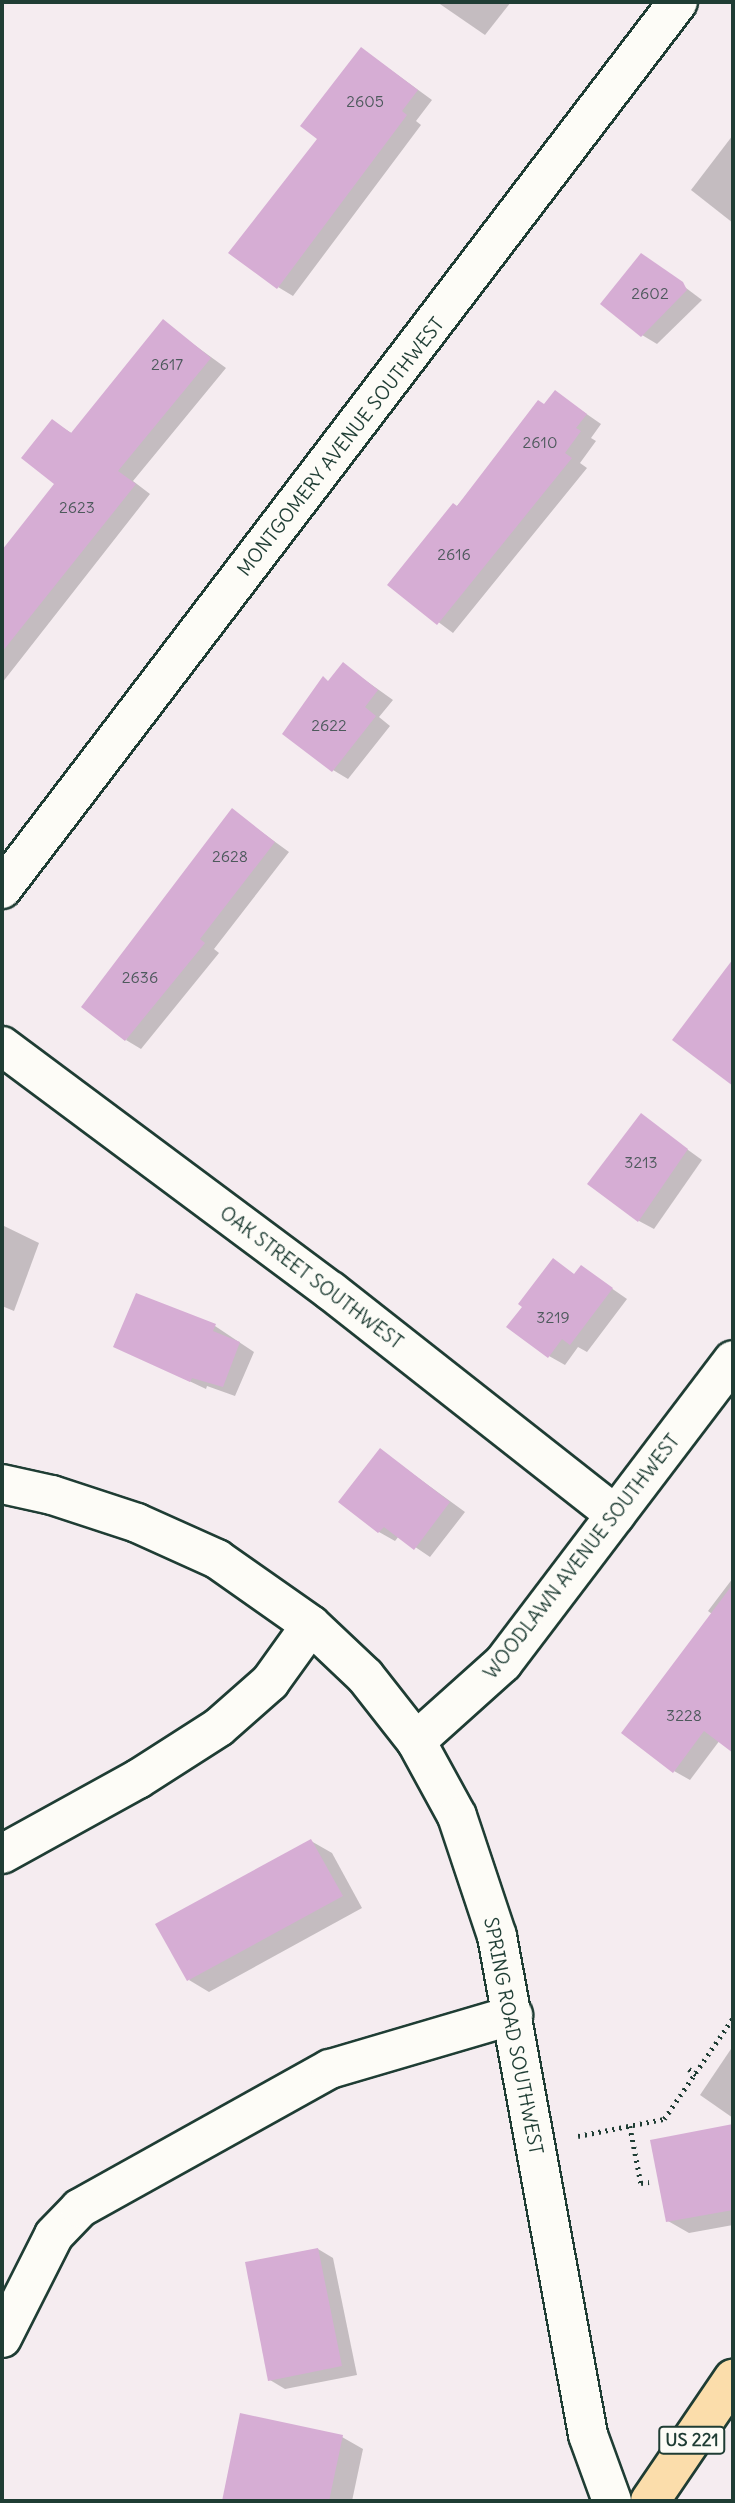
<!DOCTYPE html>
<html>
<head>
<meta charset="utf-8">
<style>
	body { margin:0 }
	#map { position:relative; width:735px; height:2503px; overflow:hidden; background:#f5ecf0; font-family:Delius,sans-serif }
	div>[style] { position:absolute }
	[style*='--x'] { left:calc(var(--x)*1px); top:calc(var(--y)*1px); width:calc(var(--w)*1px); rotate:calc(var(--a)*1deg) }
	.shadow>* { inset:0; background:#0003 }
	.building>* { inset:0; background:#d6add4 }
	.path>* { height:4.5px; margin-top:-2.25px; transform-origin:0; background:repeating-linear-gradient(90deg,#1f3d34 0 2px,transparent 0 7px) }
	.roads { filter:drop-shadow(2px 0 #1f3d34) drop-shadow(-2px 0 #1f3d34) drop-shadow(0 2px #1f3d34) drop-shadow(0 -2px #1f3d34) }
	.minor>* { height:38px; margin:-19px; padding:0 19px; transform-origin:19px; border-radius:19px; background:#fdfcf7 }
	.major>* { height:38px; margin:-19px; padding:0 19px; transform-origin:19px; border-radius:19px; background:#fbddab }
	span { translate:-50% -50%; white-space:nowrap; text-align:center; line-height:1.15; -webkit-text-stroke:7px #fdfcf7; paint-order:stroke }
	.number-label { font-size:16px; color:#4d595c }
	.number-label span { -webkit-text-stroke-width:0 }
	.shield-label span { padding:2px 5px; background:#fdfcf7; border:2px solid; border-radius:5px; -webkit-text-stroke-width:0 }
	.shield-label { font-size:18px; color:#1f3d34; font-weight:700 }
	.street-label { font-size:19px; color:#1f3d34 }
	.frame { position:absolute; inset:0; border:4px solid #1f3d34; pointer-events:none }
</style>
</head>
<body>
<div id="map">
	<div class="shadow">
		<i style="clip-path:polygon(437px 2px,511px 2px,485px 35px)"></i>
		<i style="clip-path:polygon(362px 49px,432px 100px,416px 121px,421px 125px,293px 296px,278px 287px)"></i>
		<i style="clip-path:polygon(733px 135px,733px 223px,691px 190px)"></i>
		<i style="clip-path:polygon(642px 255px,702px 300px,657px 344px,642px 335px)"></i>
		<i style="clip-path:polygon(163px 322px,226px 368px,133px 481px,150px 494px,2px 683px,2px 555px,56px 483px,52px 421px,73px 434px)"></i>
		<i style="clip-path:polygon(555px 392px,601px 424px,591px 438px,596px 441px,580px 463px,587px 468px,453px 633px,389px 585px)"></i>
		<i style="clip-path:polygon(344px 665px,393px 700px,379px 717px,390px 726px,348px 779px,333px 770px,330px 682px)"></i>
		<i style="clip-path:polygon(233px 811px,289px 852px,214px 949px,219px 953px,141px 1049px,126px 1040px)"></i>
		<i style="clip-path:polygon(727px 971px,733px 974px,733px 1084px,675px 1040px)"></i>
		<i style="clip-path:polygon(641px 1116px,702px 1160px,654px 1229px,639px 1221px)"></i>
		<i style="clip-path:polygon(2px 1225px,39px 1243px,14px 1311px,2px 1306px)"></i>
		<i style="clip-path:polygon(553px 1260px,575px 1275px,581px 1267px,627px 1299px,587px 1352px,578px 1347px,565px 1365px,549px 1356px,524px 1306px)"></i>
		<i style="clip-path:polygon(215px 1326px,254px 1352px,235px 1396px,207px 1386px,206px 1389px,115px 1346px)"></i>
		<i style="clip-path:polygon(380px 1450px,465px 1512px,430px 1557px,399px 1536px,395px 1541px,379px 1532px)"></i>
		<i style="clip-path:polygon(733px 1578px,733px 1748px,720px 1740px,690px 1780px,674px 1771px,712px 1614px,708px 1611px)"></i>
		<i style="clip-path:polygon(311px 1841px,332px 1853px,362px 1908px,209px 1992px,189px 1980px)"></i>
		<i style="clip-path:polygon(733px 2046px,733px 2118px,700px 2095px)"></i>
		<i style="clip-path:polygon(733px 2126px,733px 2225px,689px 2233px,668px 2221px,652px 2141px)"></i>
		<i style="clip-path:polygon(318px 2249px,333px 2258px,357px 2375px,285px 2389px,270px 2380px)"></i>
		<i style="clip-path:polygon(242px 2415px,342px 2437px,363px 2449px,352px 2501px,223px 2501px)"></i>
	</div>
	<div class="building">
		<i style="clip-path:polygon(361px 47px,418px 90px,402px 111px,407px 115px,277px 289px,228px 253px,317px 139px,300px 126px)"></i>
		<i style="clip-path:polygon(641px 253px,683px 282px,687px 290px,641px 337px,600px 304px)"></i>
		<i style="clip-path:polygon(163px 319px,211px 358px,118px 471px,136px 484px,2px 652px,2px 550px,54px 484px,21px 458px,52px 419px,71px 433px)"></i>
		<i style="clip-path:polygon(555px 390px,587px 414px,576px 428px,581px 431px,565px 453px,572px 458px,437px 625px,387px 585px,453px 503px,457px 506px,538px 400px,544px 404px)"></i>
		<i style="clip-path:polygon(343px 662px,378px 690px,365px 707px,376px 716px,332px 772px,282px 734px,323px 676px,328px 681px)"></i>
		<i style="clip-path:polygon(232px 808px,275px 842px,200px 939px,205px 943px,125px 1041px,81px 1007px)"></i>
		<i style="clip-path:polygon(733px 959px,733px 1086px,672px 1040px)"></i>
		<i style="clip-path:polygon(641px 1113px,688px 1149px,638px 1222px,587px 1184px)"></i>
		<i style="clip-path:polygon(553px 1258px,574px 1274px,581px 1265px,613px 1288px,570px 1345px,562px 1339px,548px 1358px,506px 1327px,522px 1307px,518px 1304px)"></i>
		<i style="clip-path:polygon(136px 1293px,216px 1324px,213px 1331px,240px 1342px,223px 1387px,192px 1378px,190px 1382px,113px 1347px)"></i>
		<i style="clip-path:polygon(380px 1448px,450px 1502px,414px 1550px,384px 1527px,378px 1533px,338px 1502px)"></i>
		<i style="clip-path:polygon(733px 1584px,733px 1753px,704px 1731px,673px 1773px,621px 1733px)"></i>
		<i style="clip-path:polygon(311px 1839px,343px 1896px,187px 1981px,155px 1924px)"></i>
		<i style="clip-path:polygon(733px 2124px,733px 2210px,666px 2222px,650px 2140px)"></i>
		<i style="clip-path:polygon(318px 2248px,342px 2366px,268px 2381px,245px 2262px)"></i>
		<i style="clip-path:polygon(240px 2413px,343px 2435px,329px 2501px,222px 2501px)"></i>
	</div>
	<div class="path">
		<i style="--x:689;--y:2069;--w:10;--a:37"></i>
		<i style="--x:630;--y:2126;--w:58;--a:79.1"></i>
		<i style="--x:641;--y:2183;--w:8;--a:-7"></i>
		<i style="--x:578;--y:2136;--w:88;--a:-11.2"></i>
		<i style="--x:664;--y:2119;--w:122;--a:-55.7"></i>
	</div>
	<div class="roads">
		<div class="minor">
			<i style="--x:2;--y:889;--w:1115;--a:-52.69"></i>
			<i style="--x:2;--y:1046;--w:410;--a:36.7"></i>
			<i style="--x:331;--y:1291;--w:362;--a:38.2"></i>
			<i style="--x:2;--y:1484;--w:51;--a:12.4"></i>
			<i style="--x:52;--y:1495;--w:89;--a:18.2"></i>
			<i style="--x:137;--y:1523;--w:88;--a:24.2"></i>
			<i style="--x:217;--y:1559;--w:115;--a:35.1"></i>
			<i style="--x:311;--y:1625;--w:74;--a:43.4"></i>
			<i style="--x:365;--y:1676;--w:83;--a:51.9"></i>
			<i style="--x:416;--y:1741;--w:85;--a:61.3"></i>
			<i style="--x:457;--y:1816;--w:126;--a:71.6"></i>
			<i style="--x:497;--y:1936;--w:507;--a:79.66"></i>
			<i style="--x:588;--y:2435;--w:70;--a:70"></i>
			<i style="--x:416;--y:1741;--w:117;--a:-41.9"></i>
			<i style="--x:503;--y:1663;--w:380;--a:-52.8"></i>
			<i style="--x:2;--y:1854;--w:155;--a:-28.9"></i>
			<i style="--x:138;--y:1779;--w:96;--a:-32.7"></i>
			<i style="--x:219;--y:1727;--w:68;--a:-41.4"></i>
			<i style="--x:270;--y:1682;--w:70;--a:-54.3"></i>
			<i style="--x:2;--y:2338;--w:115;--a:-63.2"></i>
			<i style="--x:54;--y:2235;--w:37;--a:-46"></i>
			<i style="--x:80;--y:2208;--w:286;--a:-29.1"></i>
			<i style="--x:330;--y:2069;--w:191;--a:-16.4"></i>
		</div>
		<div class="major">
			<i style="--x:650;--y:2501;--w:148;--a:-55.8"></i>
		</div>
	</div>
	<div class="number-label">
		<span style="left:365px;top:101px">2605</span>
		<span style="left:650px;top:293px">2602</span>
		<span style="left:167px;top:364px">2617</span>
		<span style="left:540px;top:442px">2610</span>
		<span style="left:77px;top:507px">2623</span>
		<span style="left:454px;top:554px">2616</span>
		<span style="left:329px;top:725px">2622</span>
		<span style="left:230px;top:856px">2628</span>
		<span style="left:140px;top:977px">2636</span>
		<span style="left:641px;top:1162px">3213</span>
		<span style="left:553px;top:1317px">3219</span>
		<span style="left:684px;top:1715px">3228</span>
	</div>
	<div class="shield-label">
		<span style="left:692px;top:2440px">US 221</span>
	</div>
	<div class="street-label">
		<span style="left:341px;top:447px;rotate:-52deg">MONTGOMERY AVENUE SOUTHWEST</span>
		<span style="left:311px;top:1278px;rotate:37deg">OAK STREET SOUTHWEST</span>
		<span style="left:582px;top:1557px;rotate:-52deg">WOODLAWN AVENUE SOUTHWEST</span>
		<span style="left:513px;top:2036px;rotate:79deg">SPRING ROAD SOUTHWEST</span>
	</div>
	<div class="frame"></div>
</div>
</body>
</html>
